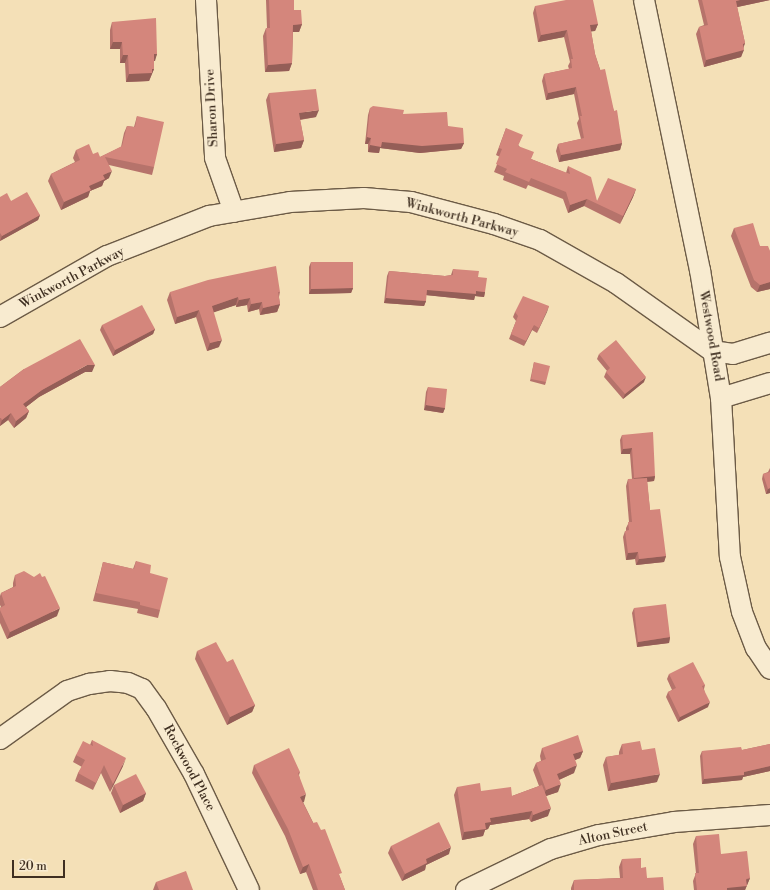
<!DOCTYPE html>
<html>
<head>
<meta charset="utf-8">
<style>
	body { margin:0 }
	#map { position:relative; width:770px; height:890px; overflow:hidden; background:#f4e0b7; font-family:"Libre Bodoni",serif }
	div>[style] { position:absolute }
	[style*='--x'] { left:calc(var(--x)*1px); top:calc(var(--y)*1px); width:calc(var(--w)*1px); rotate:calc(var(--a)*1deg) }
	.roads { filter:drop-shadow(1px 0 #6c5b46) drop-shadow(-1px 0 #6c5b46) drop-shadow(0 1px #6c5b46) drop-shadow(0 -1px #6c5b46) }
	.minor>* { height:20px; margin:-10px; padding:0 10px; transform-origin:10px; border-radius:10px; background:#f8ebd0 }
	.wall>* { inset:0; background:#b6736b }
	.shaded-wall>* { inset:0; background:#945e57 }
	.building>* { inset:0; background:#d4867c }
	span { translate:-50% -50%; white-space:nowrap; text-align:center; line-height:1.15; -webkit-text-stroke:3px #f8ebd0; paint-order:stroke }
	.street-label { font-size:13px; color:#3f2f21 }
	.scale { position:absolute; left:12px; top:860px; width:53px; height:18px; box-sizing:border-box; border:2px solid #3f2f21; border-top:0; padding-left:5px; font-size:12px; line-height:14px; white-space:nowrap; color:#3f2f21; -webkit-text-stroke:3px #f8ebd0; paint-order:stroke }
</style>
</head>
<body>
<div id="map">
	<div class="roads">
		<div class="minor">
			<i style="--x:206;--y:0;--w:158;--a:86.7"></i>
			<i style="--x:215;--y:158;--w:57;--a:70.6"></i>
			<i style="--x:644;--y:0;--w:276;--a:78.3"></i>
			<i style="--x:700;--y:270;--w:130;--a:80.7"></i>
			<i style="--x:721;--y:398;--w:159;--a:86.8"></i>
			<i style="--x:730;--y:557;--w:56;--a:77.7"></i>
			<i style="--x:742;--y:612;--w:39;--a:69"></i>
			<i style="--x:756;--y:648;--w:25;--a:56"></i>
			<i style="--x:0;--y:317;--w:123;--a:-29.7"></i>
			<i style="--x:107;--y:256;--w:110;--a:-21.4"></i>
			<i style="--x:209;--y:216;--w:82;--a:-9.8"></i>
			<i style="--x:290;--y:202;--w:74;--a:-3.1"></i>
			<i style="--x:364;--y:198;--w:47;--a:4.9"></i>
			<i style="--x:411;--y:202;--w:86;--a:14.8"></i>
			<i style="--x:494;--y:224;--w:49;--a:19.2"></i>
			<i style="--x:540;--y:240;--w:87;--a:29.5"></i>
			<i style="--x:616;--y:283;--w:118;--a:35.3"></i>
			<i style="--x:712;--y:351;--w:21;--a:8"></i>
			<i style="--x:733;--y:354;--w:39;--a:-17"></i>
			<i style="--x:721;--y:398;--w:51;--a:-17"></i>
			<i style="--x:0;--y:739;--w:82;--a:-35.6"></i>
			<i style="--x:67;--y:691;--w:23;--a:-18"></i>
			<i style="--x:89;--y:684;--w:21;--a:-8"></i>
			<i style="--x:110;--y:681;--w:18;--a:6"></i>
			<i style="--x:128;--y:683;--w:15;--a:23"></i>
			<i style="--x:142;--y:689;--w:24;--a:54"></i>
			<i style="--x:156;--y:708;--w:76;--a:60.1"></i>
			<i style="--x:194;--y:774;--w:128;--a:64.6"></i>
			<i style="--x:466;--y:890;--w:94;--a:-25.8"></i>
			<i style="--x:551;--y:849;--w:50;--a:-16.3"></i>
			<i style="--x:599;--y:835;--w:76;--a:-9.8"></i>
			<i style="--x:674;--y:822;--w:96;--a:-4.2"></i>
		</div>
	</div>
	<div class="wall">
		<i style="clip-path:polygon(266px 0,294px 0,294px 10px,302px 24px,299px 32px,293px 32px,292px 63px,289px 71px,265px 72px,263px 36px,266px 28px,267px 28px)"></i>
		<i style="clip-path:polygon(698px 0,770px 0,737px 7px,745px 43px,741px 57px,704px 67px,696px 34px,699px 27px,704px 25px)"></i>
		<i style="clip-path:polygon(535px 6px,598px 24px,595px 31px,591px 31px,595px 54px,614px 111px,622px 143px,620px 150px,559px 162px,556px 151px,558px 144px,581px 139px,577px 123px,579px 119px,574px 94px,546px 100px,542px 81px,544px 74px,569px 69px,568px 66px,570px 62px,564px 37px,538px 42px,533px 13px)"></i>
		<i style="clip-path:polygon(112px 22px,157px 54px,154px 61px,154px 69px,149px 81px,126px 82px,125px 63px,120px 63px,120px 49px,110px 49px,110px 30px)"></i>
		<i style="clip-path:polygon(269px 93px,316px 117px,300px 120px,304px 140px,301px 148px,274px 152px,266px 100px)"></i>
		<i style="clip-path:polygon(370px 108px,403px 114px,448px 126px,464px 143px,461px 149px,420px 153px,380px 148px,379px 153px,368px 152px,368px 144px,365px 144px,368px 115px)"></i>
		<i style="clip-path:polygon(137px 116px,154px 167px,152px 175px,109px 165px,109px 178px,104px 181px,102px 186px,90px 191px,88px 197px,61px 210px,48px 181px,51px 174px,75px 162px,73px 158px,76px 150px,93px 154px,100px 157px,121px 147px,124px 133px,127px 126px,134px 127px)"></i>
		<i style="clip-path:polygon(506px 128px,519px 146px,531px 159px,566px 173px,568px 166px,597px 201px,636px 189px,633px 197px,620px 224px,584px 206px,568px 213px,563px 199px,528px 185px,526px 189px,503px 180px,504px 176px,494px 172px,500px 157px,496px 155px)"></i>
		<i style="clip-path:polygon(0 197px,11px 201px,40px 215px,38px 220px,0 241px)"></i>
		<i style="clip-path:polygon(734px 228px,760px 246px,770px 251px,770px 289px,757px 292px,751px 287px,731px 236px)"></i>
		<i style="clip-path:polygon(311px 262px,353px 288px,351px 293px,309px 294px,309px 267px)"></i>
		<i style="clip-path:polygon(453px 269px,478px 277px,485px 292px,484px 297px,475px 296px,474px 300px,426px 295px,426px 301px,424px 306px,384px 303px,387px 276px,389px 271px,445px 276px,451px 275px)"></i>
		<i style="clip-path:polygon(170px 292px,280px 292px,279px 297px,280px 304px,277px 312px,260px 315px,259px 309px,248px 312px,247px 305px,236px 307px,236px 305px,213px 312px,219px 347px,207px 351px,196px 317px,175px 324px,167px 300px)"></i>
		<i style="clip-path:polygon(549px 306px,537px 333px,532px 330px,524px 346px,509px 339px,516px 321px,513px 317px,515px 312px)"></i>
		<i style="clip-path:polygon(102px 325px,155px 329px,153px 334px,113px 356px,100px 330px)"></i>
		<i style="clip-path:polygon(599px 354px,644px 382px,623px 399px,604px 377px,606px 372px,607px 371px,597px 359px)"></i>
		<i style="clip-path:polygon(534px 362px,546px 382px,545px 385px,530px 381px)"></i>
		<i style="clip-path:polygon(24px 369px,92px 372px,85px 372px,39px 397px,26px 407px,29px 411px,26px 418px,14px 428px,8px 420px,0 426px,0 387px)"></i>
		<i style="clip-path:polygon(428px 387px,445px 408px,443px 413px,424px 410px,426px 392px)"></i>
		<i style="clip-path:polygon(622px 435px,655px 476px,654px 481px,647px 482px,650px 510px,666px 556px,664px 562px,636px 565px,635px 559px,626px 560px,623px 537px,625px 531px,626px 531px,626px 528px,629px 522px,626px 486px,628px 479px,632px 479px,630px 454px,621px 454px,620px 440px)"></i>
		<i style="clip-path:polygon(770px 468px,770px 493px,766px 494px,762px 479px,763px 474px,768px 472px)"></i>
		<i style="clip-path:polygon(136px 561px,150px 573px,160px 610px,158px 618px,137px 613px,138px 609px,93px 601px,101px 570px,103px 562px,133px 569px)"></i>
		<i style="clip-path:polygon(15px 575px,57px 616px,7px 639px,0 623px,0 608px,1px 607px,0 605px,0 596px,1px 593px,13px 587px,13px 583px)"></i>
		<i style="clip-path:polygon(634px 608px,670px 637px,669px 643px,637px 647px,632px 613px)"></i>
		<i style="clip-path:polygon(197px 651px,255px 705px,252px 712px,227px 725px,195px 659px)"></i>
		<i style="clip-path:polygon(669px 674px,705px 685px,704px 689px,708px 707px,678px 722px,666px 697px,668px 692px,672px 690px,667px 679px)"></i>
		<i style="clip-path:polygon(92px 740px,123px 766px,110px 792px,101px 773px,93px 790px,75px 781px,78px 773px,82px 767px,73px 762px,76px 755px,90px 745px)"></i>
		<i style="clip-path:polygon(622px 744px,642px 750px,657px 782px,608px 791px,603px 765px,606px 757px,619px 755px,619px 752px)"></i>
		<i style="clip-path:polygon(770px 744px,770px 771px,743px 777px,742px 780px,702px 784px,700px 756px,702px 751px,742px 750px)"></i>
		<i style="clip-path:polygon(542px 748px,583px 751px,580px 758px,575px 760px,574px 773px,559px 780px,558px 792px,546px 796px,548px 816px,531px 822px,529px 819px,490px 825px,488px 829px,485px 830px,483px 836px,462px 840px,454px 795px,457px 787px,512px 796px,539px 786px,533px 770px,536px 763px,541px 761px,540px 756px)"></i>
		<i style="clip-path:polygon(254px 765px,300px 772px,299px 775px,304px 802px,303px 802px,340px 877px,345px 890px,313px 890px,306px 872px,300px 874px,285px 836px,252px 773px)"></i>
		<i style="clip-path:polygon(114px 785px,146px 793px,143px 801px,120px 813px,111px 793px)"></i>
		<i style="clip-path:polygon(696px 836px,721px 854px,750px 878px,745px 890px,694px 890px,693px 881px,696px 873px,693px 844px)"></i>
		<i style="clip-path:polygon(391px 846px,449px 854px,426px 865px,425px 870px,402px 881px,388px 853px)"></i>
		<i style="clip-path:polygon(622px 859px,641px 868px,647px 878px,664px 890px,571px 890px,571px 888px,574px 880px,620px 878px,619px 867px)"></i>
		<i style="clip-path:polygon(156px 882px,193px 890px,153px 890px)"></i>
	</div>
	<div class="shaded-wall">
		<i style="clip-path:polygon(740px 0,770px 0,733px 8px,736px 1px)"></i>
		<i style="clip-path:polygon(302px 24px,299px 32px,291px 32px,293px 25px)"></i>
		<i style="clip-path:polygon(598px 24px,595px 31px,588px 32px,590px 25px)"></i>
		<i style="clip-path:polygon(567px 30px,564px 37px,538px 42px,541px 35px)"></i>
		<i style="clip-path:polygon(113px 42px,122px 42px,120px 49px,110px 49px)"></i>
		<i style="clip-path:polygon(745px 43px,742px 50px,744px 50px,741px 57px,704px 67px,706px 60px)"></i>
		<i style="clip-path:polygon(154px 54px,157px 54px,155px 61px,151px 61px)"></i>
		<i style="clip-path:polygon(123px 55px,128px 55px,125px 63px,120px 63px)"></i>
		<i style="clip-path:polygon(292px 63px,289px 71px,265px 72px,268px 65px)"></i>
		<i style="clip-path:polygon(152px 69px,154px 69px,149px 81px,126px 82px,129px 74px)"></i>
		<i style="clip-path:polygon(576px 87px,574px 94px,546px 100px,548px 93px)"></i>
		<i style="clip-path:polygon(319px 110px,316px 117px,297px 120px,299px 113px)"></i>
		<i style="clip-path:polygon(367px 137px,371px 138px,368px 144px,365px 144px)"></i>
		<i style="clip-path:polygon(304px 140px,301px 148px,274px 152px,276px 144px)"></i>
		<i style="clip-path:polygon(382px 142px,464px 143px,461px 149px,420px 153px,380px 148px,379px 153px,368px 152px,370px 145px)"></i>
		<i style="clip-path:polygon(622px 143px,620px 150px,559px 162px,561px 155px)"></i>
		<i style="clip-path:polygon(112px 171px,109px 178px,104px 181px,102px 186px,90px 191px,88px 197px,61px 210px,64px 202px,89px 186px,103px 175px)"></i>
		<i style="clip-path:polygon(636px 189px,633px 197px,620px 224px,623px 216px)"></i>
		<i style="clip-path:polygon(587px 199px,584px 206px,568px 213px,570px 205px)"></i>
		<i style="clip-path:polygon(40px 215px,38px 220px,0 241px,2px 236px)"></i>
		<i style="clip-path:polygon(770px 282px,770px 289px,757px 292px,760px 285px)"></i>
		<i style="clip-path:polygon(353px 288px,351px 293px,309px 294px,311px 289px)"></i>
		<i style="clip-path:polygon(427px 290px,476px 291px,485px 292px,484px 297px,475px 296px,474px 300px,425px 295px)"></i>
		<i style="clip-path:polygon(238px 297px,236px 305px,209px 314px,212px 306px)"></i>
		<i style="clip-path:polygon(250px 298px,247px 305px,236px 307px,239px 300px)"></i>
		<i style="clip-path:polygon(386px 298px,426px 301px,424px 306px,384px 303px)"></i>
		<i style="clip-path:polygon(262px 302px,259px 309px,248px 312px,251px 304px)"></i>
		<i style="clip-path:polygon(280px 304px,277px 312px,260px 315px,263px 308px)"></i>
		<i style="clip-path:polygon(549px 306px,547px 312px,537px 333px,539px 328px)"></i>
		<i style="clip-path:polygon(199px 310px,196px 317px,175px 324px,177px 317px)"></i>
		<i style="clip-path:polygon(534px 325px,532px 330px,524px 346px,526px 341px)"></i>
		<i style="clip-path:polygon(155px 329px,153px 334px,113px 356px,115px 350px)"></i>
		<i style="clip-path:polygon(222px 340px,219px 347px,207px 351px,210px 343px)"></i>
		<i style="clip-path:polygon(87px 365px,95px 365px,92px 372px,85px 372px,39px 397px,21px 411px,23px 404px,42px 390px)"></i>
		<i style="clip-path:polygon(646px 377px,644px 382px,623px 399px,625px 394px)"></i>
		<i style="clip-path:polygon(426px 405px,445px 408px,443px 413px,424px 410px)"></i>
		<i style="clip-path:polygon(29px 411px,26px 418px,14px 428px,16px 421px)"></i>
		<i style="clip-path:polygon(11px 413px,8px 420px,0 426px,2px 420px)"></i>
		<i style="clip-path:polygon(632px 448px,630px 454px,621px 454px,623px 449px)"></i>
		<i style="clip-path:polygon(655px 476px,654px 481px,632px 483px,634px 478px)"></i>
		<i style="clip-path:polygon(770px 488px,770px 493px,766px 494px,768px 489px)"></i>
		<i style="clip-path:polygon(638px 552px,635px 559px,626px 560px,628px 553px)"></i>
		<i style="clip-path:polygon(666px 556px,664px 562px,636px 565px,639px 559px)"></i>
		<i style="clip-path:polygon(60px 608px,57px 616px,7px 639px,10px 632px)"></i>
		<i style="clip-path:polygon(670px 637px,669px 643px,637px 647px,638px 642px)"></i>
		<i style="clip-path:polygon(710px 702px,708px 707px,678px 722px,680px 717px)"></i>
		<i style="clip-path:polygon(255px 705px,252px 712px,227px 725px,230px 717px)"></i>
		<i style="clip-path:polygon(583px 751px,580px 758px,570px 762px,573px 754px)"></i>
		<i style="clip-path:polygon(126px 758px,123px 766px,110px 792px,113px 784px)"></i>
		<i style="clip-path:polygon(577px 765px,574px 773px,554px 782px,557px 774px)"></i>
		<i style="clip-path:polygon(770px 766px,770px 771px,743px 777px,742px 780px,702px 784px,704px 779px,744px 772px)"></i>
		<i style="clip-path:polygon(660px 774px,657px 782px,608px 791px,611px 783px)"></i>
		<i style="clip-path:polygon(561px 784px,558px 792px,543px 797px,546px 790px)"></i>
		<i style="clip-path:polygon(146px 793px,143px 801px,120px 813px,123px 805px)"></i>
		<i style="clip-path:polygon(306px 794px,304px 802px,298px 805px,300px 797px)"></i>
		<i style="clip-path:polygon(551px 808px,548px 816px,531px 822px,533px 815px)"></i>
		<i style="clip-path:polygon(532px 811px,529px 819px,490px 825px,488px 829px,485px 830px,483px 836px,462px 840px,464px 832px,485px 823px,490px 818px)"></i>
		<i style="clip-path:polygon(451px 847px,449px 854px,426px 865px,425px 870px,402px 881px,405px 874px,426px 859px)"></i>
		<i style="clip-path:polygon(309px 864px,306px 872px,300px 874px,303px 867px)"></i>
		<i style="clip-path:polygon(750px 878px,745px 890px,726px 890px,727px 888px)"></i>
	</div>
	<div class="building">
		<i style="clip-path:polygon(269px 0,294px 0,294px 10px,301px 10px,302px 24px,293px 25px,292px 63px,268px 65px,266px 28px,270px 28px)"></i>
		<i style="clip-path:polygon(566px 0,593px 0,598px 24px,590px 25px,595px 54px,600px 70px,605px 69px,614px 111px,617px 110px,622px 143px,561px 155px,558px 144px,584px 138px,580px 116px,582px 116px,576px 87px,548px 93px,544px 74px,572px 68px,571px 59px,573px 59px,567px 30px,541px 35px,535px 6px)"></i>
		<i style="clip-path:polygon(702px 0,740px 0,736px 1px,745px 43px,743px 44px,744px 50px,706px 60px,699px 27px,708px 25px)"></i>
		<i style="clip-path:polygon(156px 18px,157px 54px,154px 54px,154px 69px,152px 69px,152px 73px,129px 74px,128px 55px,123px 55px,122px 42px,113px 42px,112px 22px)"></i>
		<i style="clip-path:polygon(316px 89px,319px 110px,299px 113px,304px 140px,276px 144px,269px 93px)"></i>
		<i style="clip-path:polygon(373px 106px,404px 110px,403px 114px,447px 112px,448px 126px,463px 128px,464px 143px,422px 146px,382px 142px,381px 147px,370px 145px,371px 138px,367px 137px,370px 108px)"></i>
		<i style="clip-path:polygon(137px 116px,164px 122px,154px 167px,105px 157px,112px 171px,103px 175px,105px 179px,89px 186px,91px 190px,64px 202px,51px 174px,80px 160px,76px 150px,89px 144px,93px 154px,98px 152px,100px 157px,122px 146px,127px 126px,135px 127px)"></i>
		<i style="clip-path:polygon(506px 128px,523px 135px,518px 146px,534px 152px,531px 159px,570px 174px,568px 166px,591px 177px,597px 201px,608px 178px,636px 189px,623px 216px,587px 199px,570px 205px,566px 192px,531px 178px,529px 182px,505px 172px,507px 169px,496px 164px,502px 149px,499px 148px)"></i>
		<i style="clip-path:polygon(27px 192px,40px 215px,2px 236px,0 233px,0 197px,7px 193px,11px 201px)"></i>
		<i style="clip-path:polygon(753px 223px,760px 246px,768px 246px,770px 251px,770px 282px,760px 285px,754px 280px,734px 228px)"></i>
		<i style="clip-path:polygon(311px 262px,353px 262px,353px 288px,311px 289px)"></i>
		<i style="clip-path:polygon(276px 266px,280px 292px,278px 292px,280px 304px,263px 308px,262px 302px,251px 304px,250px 298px,239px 300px,238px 297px,212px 306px,222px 340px,210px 343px,199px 310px,177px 317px,170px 292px,208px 280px)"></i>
		<i style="clip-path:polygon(453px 269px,479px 271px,478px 277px,487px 278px,485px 292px,476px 291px,476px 294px,427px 290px,426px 301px,386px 298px,389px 271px,445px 276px,453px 275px)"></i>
		<i style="clip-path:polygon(523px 296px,549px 306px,539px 328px,534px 325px,526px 341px,511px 334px,518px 316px,515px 312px)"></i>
		<i style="clip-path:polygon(142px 305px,155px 329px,115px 350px,102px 325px)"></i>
		<i style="clip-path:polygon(80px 339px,95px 365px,87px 365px,42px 390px,23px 404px,29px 411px,16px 421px,11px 413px,2px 420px,1px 418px,0 418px,0 387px,24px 369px)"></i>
		<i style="clip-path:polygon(616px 340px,646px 377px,625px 394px,606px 372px,610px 368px,599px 354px)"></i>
		<i style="clip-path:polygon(534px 362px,550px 366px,546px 382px,531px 379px)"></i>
		<i style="clip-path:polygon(428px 387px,447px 389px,445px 408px,426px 405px)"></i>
		<i style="clip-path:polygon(653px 432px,655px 476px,634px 478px,632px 448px,623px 449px,622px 435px)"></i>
		<i style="clip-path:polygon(770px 472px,770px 488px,768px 489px,763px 474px)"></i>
		<i style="clip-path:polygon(647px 478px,650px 510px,660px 509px,666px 556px,639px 559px,638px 552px,628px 553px,625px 531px,629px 530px,628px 522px,632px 522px,628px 479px)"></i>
		<i style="clip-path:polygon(136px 561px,151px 565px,150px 573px,168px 578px,160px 610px,140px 605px,140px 602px,96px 593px,103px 562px,134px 569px)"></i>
		<i style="clip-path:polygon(24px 571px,34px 577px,40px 573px,42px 577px,45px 576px,60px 608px,10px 632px,0 610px,0 608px,5px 605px,1px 593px,16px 586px,15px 575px)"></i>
		<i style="clip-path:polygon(666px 604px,670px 637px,638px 642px,634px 608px)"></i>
		<i style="clip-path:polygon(216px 642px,227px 662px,233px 659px,255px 705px,230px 717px,197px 651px)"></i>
		<i style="clip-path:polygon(693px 662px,705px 685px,702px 686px,710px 702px,680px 717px,668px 692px,676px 688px,669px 674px)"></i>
		<i style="clip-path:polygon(578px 735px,583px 751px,573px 754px,577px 765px,557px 774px,561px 784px,546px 790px,536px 763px,546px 759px,542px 748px)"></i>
		<i style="clip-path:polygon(92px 740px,126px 758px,113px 784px,104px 765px,96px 783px,78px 773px,85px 760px,76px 755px,83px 741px,93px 746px)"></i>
		<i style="clip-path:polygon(640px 741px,642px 750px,655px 748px,660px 774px,611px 783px,606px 757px,623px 754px,622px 744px)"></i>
		<i style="clip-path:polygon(770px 744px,770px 766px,744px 772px,744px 775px,704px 779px,702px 751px,741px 747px,742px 750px)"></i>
		<i style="clip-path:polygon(289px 748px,300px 772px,298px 773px,306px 794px,300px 797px,313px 823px,317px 822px,321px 830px,325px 829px,342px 873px,339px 874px,345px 890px,318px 890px,309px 864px,303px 867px,288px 829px,254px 765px)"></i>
		<i style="clip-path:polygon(136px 774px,146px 793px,123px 805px,114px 785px)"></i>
		<i style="clip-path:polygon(480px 783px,481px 791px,511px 787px,512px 796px,542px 785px,551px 808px,533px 815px,532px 811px,490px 818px,491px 822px,485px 823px,486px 829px,464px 832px,457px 787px)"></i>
		<i style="clip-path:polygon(439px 822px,451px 847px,426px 859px,427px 863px,405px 874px,391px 846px)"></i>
		<i style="clip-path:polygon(719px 834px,721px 854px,747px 851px,750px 878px,746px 879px,747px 886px,727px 888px,727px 890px,697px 890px,695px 873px,699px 873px,696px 836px)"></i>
		<i style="clip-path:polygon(641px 858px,641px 868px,646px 867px,647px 878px,663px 877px,664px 890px,574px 890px,574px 880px,623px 878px,622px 859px)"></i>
		<i style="clip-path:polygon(186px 871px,193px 890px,159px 890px,156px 882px)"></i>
	</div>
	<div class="street-label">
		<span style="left:212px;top:108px;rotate:-93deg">Sharon Drive</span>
		<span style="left:462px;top:218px;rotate:15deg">Winkworth Parkway</span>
		<span style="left:72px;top:278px;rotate:-28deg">Winkworth Parkway</span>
		<span style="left:711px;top:336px;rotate:80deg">Westwood Road</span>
		<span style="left:189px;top:768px;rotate:62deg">Rockwood Place</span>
		<span style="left:613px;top:834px;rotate:-12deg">Alton Street</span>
	</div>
	<div class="scale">20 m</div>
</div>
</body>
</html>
